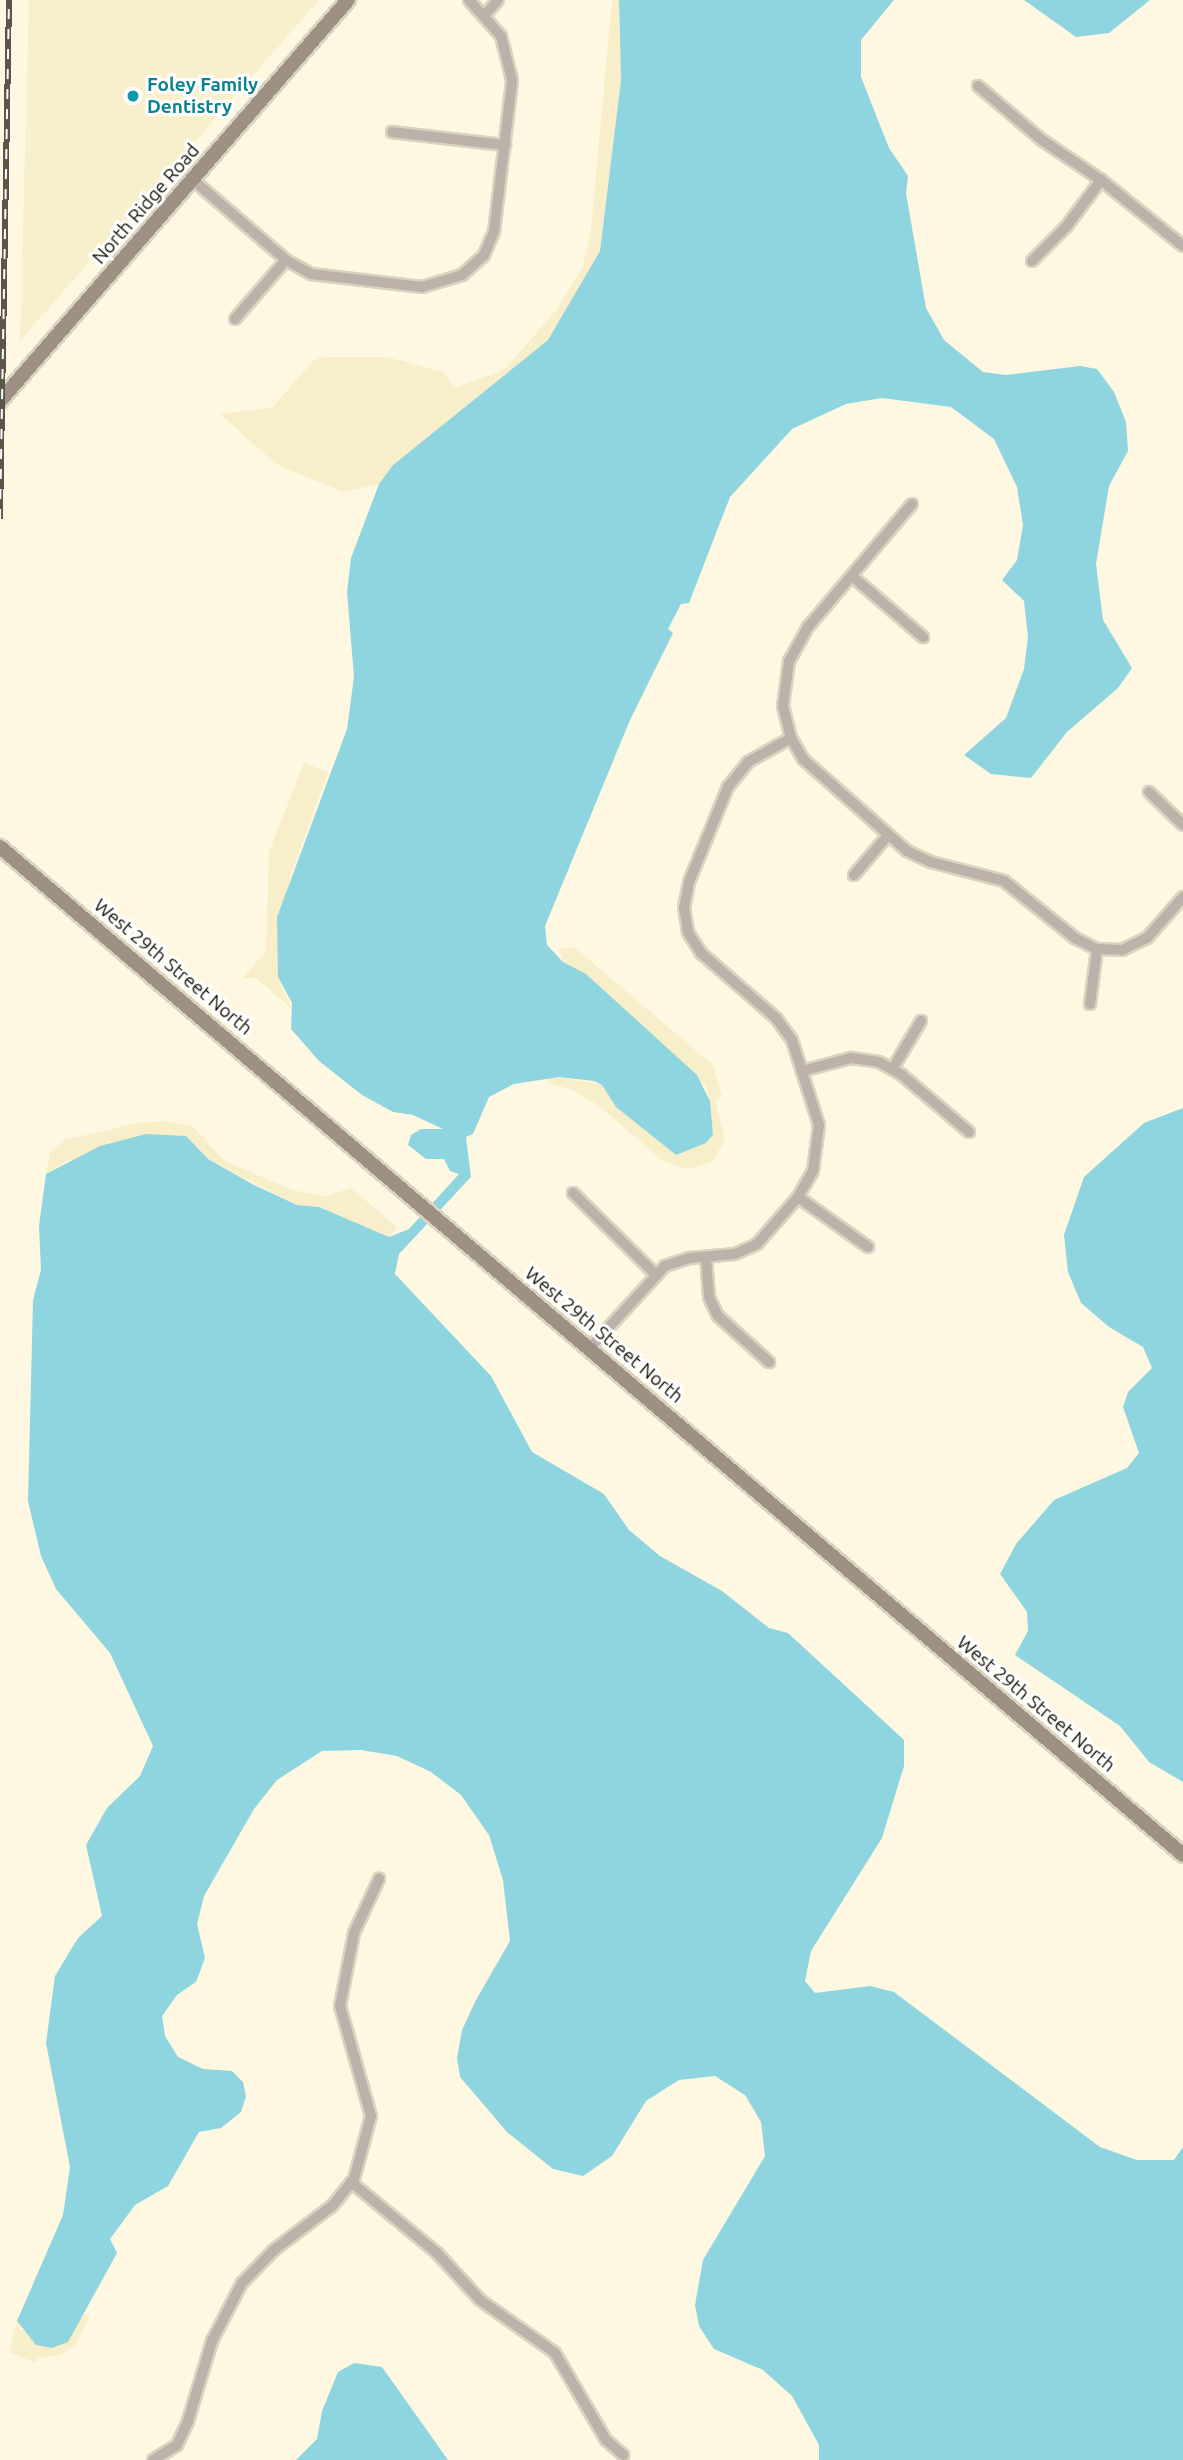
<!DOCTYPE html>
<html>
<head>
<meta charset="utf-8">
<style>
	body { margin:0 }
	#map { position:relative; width:1183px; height:2460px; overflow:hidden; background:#fef8e2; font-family:Ubuntu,sans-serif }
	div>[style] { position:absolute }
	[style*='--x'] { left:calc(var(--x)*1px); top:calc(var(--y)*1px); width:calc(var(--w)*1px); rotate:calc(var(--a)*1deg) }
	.built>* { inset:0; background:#f8efcc }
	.sand>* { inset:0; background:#f8eec9 }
	.water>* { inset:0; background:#8ed5df }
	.roads { filter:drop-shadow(2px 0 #d9d4bf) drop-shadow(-2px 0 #d9d4bf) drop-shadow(0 2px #d9d4bf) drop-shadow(0 -2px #d9d4bf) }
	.street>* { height:10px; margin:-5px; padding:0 5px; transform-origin:5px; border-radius:5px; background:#bcb2a9 }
	.secondary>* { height:14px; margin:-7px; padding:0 7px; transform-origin:7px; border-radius:7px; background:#9e9183 }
	.rail>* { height:6px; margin-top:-3px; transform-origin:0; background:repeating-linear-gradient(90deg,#fff 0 10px,#5a574a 0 20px); box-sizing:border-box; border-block:2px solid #5a574a }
	.dots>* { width:19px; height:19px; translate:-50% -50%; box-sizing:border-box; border:4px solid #fff; border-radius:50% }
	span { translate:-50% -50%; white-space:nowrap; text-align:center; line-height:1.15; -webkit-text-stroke:6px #fff; paint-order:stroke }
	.culture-label { font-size:19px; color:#0d838f; font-weight:700 }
	.left { translate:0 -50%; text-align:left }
	.street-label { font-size:19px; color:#16140a }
</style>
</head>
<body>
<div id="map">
	<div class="built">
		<i style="clip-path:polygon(29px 0,319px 0,20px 341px)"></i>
	</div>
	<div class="sand">
		<i style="clip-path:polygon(612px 0,619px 0,621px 80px,600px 251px,548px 340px,393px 465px,379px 484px,343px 492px,276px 464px,220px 414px,272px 408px,313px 361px,321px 357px,387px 357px,444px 372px,454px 388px,504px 370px,558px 308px,582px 268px,591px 230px)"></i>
		<i style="clip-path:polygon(304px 763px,328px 772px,290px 877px,278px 951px,280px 984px,292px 1009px,256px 978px,243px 978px,266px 951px,269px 852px)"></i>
		<i style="clip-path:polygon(574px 947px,713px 1065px,722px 1097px,715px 1101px,725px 1140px,712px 1162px,688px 1169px,663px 1161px,598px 1105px,573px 1090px,548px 1083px,547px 1078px,559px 1077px,602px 1085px,616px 1107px,676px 1155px,706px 1143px,713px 1134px,707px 1087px,586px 974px,563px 962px,560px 949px)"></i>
		<i style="clip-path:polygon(167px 1121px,192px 1126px,225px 1161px,292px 1190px,326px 1196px,351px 1188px,397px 1227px,389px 1237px,319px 1207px,297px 1205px,208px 1159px,197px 1147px,66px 1161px,46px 1174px,50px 1153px,65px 1140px,137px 1123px)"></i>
		<i style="clip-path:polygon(82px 2313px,90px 2316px,76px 2344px,61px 2355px,38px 2358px,36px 2363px,9px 2352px,17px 2321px,21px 2330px,68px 2342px)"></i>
	</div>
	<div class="water">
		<i style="clip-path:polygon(619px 0,894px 0,861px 40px,861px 77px,889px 148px,908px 176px,906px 193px,926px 308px,944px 340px,983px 372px,1006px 375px,1080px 366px,1097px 369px,1114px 392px,1126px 422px,1128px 451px,1109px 486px,1096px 564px,1103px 620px,1132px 668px,1118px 688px,1067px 732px,1031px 778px,991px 774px,964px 755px,1006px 718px,1024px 669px,1028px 637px,1024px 601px,1002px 580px,1017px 560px,1023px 525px,1017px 487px,994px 439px,951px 407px,882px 398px,846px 404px,792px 429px,730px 497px,689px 603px,681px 604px,668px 629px,673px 633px,630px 720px,545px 926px,547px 945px,563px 962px,586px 974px,697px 1075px,710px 1101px,713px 1135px,706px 1143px,676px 1155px,616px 1107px,602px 1085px,594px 1081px,559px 1077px,514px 1084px,489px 1097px,473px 1134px,466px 1137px,471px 1177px,399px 1254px,395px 1274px,491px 1376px,532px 1452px,604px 1494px,629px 1530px,660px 1556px,722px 1591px,769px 1628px,788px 1633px,904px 1740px,904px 1766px,882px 1838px,811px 1951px,805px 1981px,815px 1993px,870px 1986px,894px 1992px,1100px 2147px,1137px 2160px,1174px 2160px,1183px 2147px,1183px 2460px,819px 2460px,819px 2445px,792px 2396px,763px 2370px,714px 2349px,699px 2326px,695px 2305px,703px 2260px,765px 2156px,761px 2122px,745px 2095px,715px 2076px,679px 2080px,646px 2101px,612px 2156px,583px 2176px,553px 2169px,507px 2132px,460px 2077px,457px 2058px,462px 2030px,476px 2000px,510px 1941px,503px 1880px,489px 1835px,461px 1795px,431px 1772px,397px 1756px,361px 1750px,322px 1751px,277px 1780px,254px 1809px,204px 1896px,197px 1924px,205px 1958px,196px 1982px,177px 1995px,162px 2016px,165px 2036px,178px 2057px,203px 2069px,232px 2071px,243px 2082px,246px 2096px,241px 2112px,221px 2128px,199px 2132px,168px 2186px,135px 2205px,110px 2239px,117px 2253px,68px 2342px,52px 2348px,36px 2345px,17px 2321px,63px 2215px,70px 2167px,46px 2043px,55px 1976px,78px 1938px,102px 1916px,86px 1845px,107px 1808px,140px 1776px,153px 1746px,110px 1653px,56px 1589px,41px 1556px,28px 1501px,33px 1300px,41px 1270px,39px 1226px,46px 1174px,100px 1146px,146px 1134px,186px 1136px,208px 1159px,254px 1185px,297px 1205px,319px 1207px,389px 1237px,409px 1229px,459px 1174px,450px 1171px,444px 1159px,426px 1159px,408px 1145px,411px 1135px,421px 1129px,443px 1129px,413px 1115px,393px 1112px,362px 1095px,319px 1061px,291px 1029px,292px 1003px,278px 977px,277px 917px,347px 729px,354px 677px,347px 592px,351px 558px,379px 484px,393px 465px,548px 340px,600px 251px,621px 80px)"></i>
		<i style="clip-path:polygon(1024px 0,1150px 0,1109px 33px,1076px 37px)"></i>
		<i style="clip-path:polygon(1183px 1108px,1183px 1782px,1149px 1762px,1120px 1726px,1015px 1655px,1028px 1631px,1027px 1612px,1000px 1574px,1016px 1544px,1054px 1500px,1127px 1468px,1139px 1453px,1123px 1407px,1128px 1392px,1152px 1368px,1143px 1347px,1109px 1327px,1081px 1303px,1068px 1272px,1064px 1235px,1084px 1177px,1144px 1123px)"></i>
		<i style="clip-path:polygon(354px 2363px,382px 2367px,448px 2460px,296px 2460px,317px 2439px,322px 2411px,338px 2372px)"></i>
	</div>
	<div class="roads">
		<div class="street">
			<i style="--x:484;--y:16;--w:21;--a:-49"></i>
			<i style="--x:978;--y:86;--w:84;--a:40.2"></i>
			<i style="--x:1042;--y:140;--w:71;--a:34.1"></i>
			<i style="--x:392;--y:132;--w:114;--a:6.6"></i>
			<i style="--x:193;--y:180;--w:123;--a:40.7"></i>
			<i style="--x:286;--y:260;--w:29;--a:29"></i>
			<i style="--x:311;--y:274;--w:112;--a:6.7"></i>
			<i style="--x:422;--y:287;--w:42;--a:-16.7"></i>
			<i style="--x:462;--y:275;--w:30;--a:-42"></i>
			<i style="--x:484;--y:255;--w:25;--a:-67"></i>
			<i style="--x:494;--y:232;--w:153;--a:-83.2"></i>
			<i style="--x:512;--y:80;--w:45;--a:-104"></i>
			<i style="--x:501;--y:36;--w:48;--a:-131.6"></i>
			<i style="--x:1032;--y:261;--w:48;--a:-45"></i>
			<i style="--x:1066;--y:227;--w:59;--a:-53.3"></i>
			<i style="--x:1101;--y:180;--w:105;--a:38.8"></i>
			<i style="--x:235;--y:319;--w:78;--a:-49.2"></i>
			<i style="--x:912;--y:504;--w:161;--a:130.2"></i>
			<i style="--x:808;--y:627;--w:39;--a:119"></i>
			<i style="--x:789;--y:661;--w:45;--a:97.6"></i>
			<i style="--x:783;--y:706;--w:33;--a:76"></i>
			<i style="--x:791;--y:738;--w:24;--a:60"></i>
			<i style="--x:803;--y:759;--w:139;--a:41.5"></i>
			<i style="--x:907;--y:851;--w:26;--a:25"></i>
			<i style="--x:931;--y:862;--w:75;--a:14.6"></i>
			<i style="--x:1004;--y:881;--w:91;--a:38.8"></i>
			<i style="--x:1075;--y:938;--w:25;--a:27"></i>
			<i style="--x:1097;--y:949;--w:25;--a:2"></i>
			<i style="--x:1122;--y:950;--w:28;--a:-26"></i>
			<i style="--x:1147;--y:938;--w:55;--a:-48.7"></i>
			<i style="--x:852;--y:576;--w:94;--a:40.7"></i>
			<i style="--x:1149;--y:792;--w:47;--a:44.1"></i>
			<i style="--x:854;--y:875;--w:52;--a:-49.6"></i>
			<i style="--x:1090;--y:1004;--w:55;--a:-82.7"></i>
			<i style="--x:893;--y:1068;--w:55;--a:-59.2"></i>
			<i style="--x:802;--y:1071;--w:51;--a:-14.9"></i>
			<i style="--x:851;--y:1058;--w:28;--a:8"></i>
			<i style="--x:879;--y:1062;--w:26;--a:29"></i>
			<i style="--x:902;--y:1075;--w:88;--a:40.4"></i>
			<i style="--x:573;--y:1193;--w:114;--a:44.6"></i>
			<i style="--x:798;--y:1197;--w:86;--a:35.5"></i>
			<i style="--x:706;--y:1257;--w:40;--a:85.7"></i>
			<i style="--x:709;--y:1297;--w:21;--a:65"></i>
			<i style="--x:718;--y:1316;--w:69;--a:42"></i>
			<i style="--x:590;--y:1348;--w:111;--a:-47.6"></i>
			<i style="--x:665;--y:1266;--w:25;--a:-18"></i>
			<i style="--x:689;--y:1258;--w:46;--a:-5"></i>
			<i style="--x:735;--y:1254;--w:24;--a:-24"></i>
			<i style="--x:757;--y:1244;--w:62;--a:-48.9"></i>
			<i style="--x:798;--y:1197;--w:30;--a:-60"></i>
			<i style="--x:813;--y:1171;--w:46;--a:-82.6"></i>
			<i style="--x:819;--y:1125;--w:89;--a:-107.6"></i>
			<i style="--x:792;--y:1040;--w:26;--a:-126"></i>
			<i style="--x:777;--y:1019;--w:101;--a:-139"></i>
			<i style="--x:701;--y:953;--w:25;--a:-122"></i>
			<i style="--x:688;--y:932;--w:24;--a:-99"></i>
			<i style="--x:684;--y:908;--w:26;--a:-79"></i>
			<i style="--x:689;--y:882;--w:103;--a:-67.7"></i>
			<i style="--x:728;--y:787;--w:32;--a:-51"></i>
			<i style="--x:748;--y:762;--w:49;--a:-29.2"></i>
			<i style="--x:351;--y:2182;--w:112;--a:39.5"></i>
			<i style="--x:437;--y:2253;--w:64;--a:47.5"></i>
			<i style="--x:480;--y:2300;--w:92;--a:35.2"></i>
			<i style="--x:555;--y:2353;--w:101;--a:59.6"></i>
			<i style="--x:606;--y:2440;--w:23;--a:41"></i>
			<i style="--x:153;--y:2460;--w:28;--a:-32"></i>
			<i style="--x:177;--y:2445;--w:26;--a:-65"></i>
			<i style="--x:188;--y:2421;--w:84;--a:-73.3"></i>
			<i style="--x:212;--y:2341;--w:65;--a:-62.7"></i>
			<i style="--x:242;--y:2283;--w:46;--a:-45.9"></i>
			<i style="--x:274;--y:2250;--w:74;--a:-37.3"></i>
			<i style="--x:333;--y:2205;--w:33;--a:-51"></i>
			<i style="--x:354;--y:2179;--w:65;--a:-74.9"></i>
			<i style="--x:371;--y:2116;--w:114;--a:-105.7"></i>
			<i style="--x:340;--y:2006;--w:74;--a:-79.1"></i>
			<i style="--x:354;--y:1933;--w:60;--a:-65.2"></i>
		</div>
		<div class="secondary">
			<i style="--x:0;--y:401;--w:531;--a:-49.05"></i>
			<i style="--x:0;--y:847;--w:1554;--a:40.43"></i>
		</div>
	</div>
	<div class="rail">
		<i style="--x:0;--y:519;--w:519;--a:-89.01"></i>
	</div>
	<div class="dots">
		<i style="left:133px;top:96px;background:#0f9aa8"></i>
	</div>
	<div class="culture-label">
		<span class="left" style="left:147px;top:96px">Foley Family<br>Dentistry</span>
	</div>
	<div class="street-label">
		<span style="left:146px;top:204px;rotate:-49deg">North Ridge Road</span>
		<span style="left:173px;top:967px;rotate:40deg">West 29th Street North</span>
		<span style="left:604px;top:1335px;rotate:40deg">West 29th Street North</span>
		<span style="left:1036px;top:1704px;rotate:40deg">West 29th Street North</span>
	</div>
</div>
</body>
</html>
